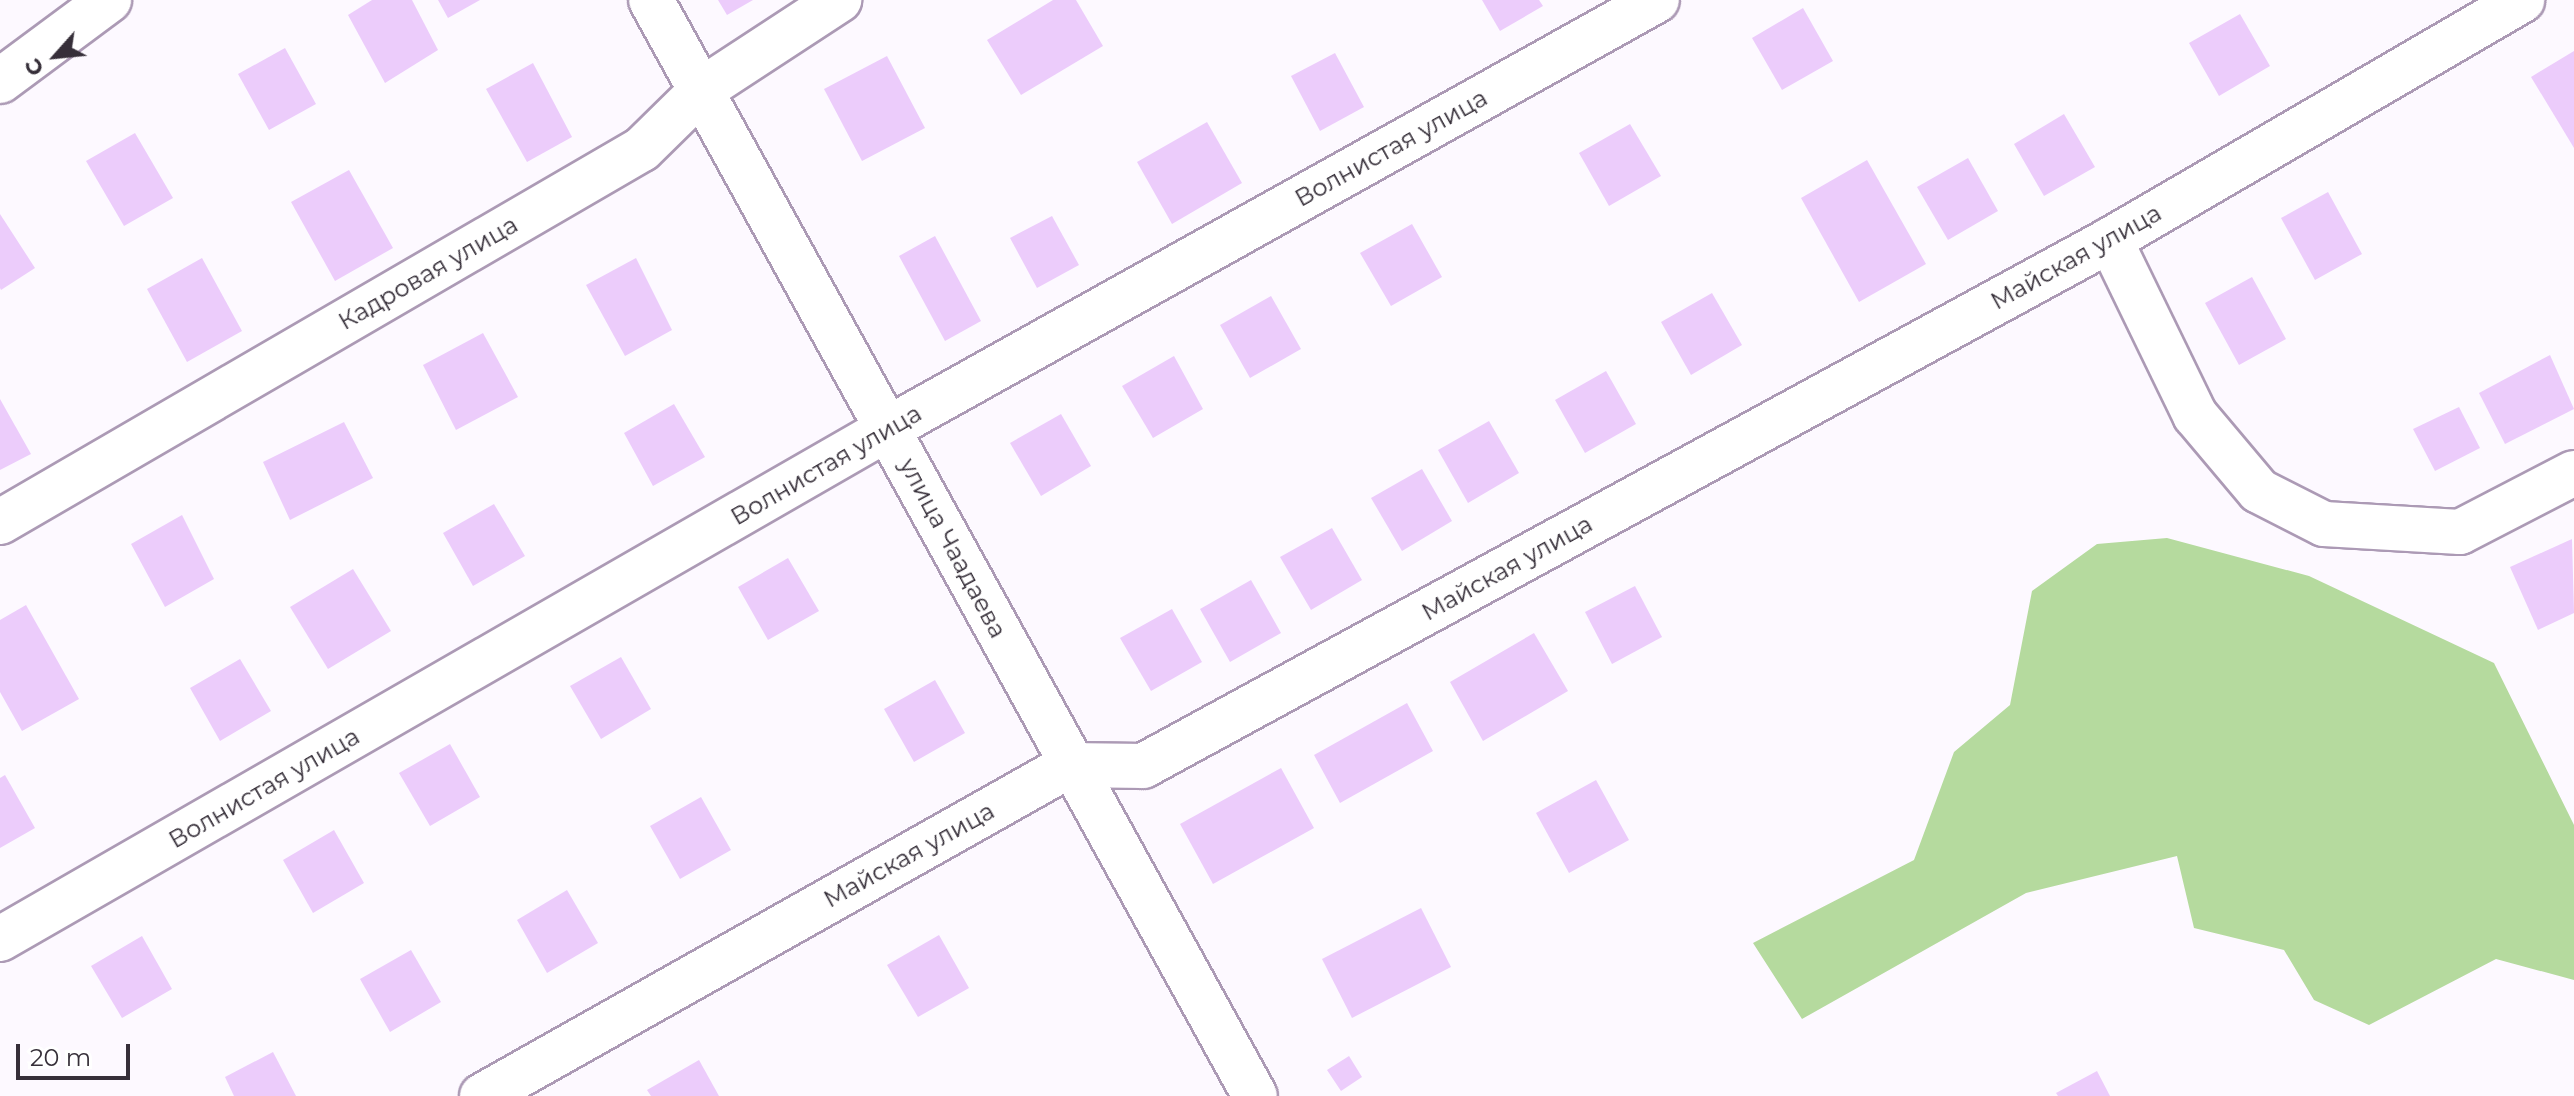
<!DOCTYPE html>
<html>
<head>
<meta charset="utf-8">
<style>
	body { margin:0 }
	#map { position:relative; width:2574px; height:1096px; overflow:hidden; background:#fdf9ff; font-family:Montserrat,sans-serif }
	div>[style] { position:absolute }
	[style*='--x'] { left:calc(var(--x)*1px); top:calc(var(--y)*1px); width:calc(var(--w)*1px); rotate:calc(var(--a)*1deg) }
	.green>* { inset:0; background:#b5da9e }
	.building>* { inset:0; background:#ecccfb }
	.roads { filter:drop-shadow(2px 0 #ac9ab5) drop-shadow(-2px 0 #ac9ab5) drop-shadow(0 2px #ac9ab5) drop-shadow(0 -2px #ac9ab5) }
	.minor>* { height:44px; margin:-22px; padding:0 22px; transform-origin:22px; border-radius:22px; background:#fff }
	span { translate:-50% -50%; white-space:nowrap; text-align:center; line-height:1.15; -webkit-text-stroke:8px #fff; paint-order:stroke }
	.street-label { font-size:24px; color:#362f39 }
	.north { position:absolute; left:16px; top:16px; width:80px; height:80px; -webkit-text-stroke:6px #fff; paint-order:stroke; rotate:243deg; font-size:22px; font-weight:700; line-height:32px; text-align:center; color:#362f39 }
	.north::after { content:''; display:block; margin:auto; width:28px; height:36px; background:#362f39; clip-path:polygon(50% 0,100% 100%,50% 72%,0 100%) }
	.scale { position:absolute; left:16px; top:1044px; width:114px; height:36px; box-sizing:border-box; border:4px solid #362f39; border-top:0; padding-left:10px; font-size:24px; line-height:28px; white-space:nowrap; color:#362f39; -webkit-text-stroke:6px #fff; paint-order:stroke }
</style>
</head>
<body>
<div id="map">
	<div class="green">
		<i style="clip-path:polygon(2167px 538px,2309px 576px,2494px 663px,2574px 825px,2574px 980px,2496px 959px,2369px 1025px,2314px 1000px,2284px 950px,2194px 928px,2177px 856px,2026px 893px,1802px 1019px,1753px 943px,1914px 860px,1954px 752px,2010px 705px,2032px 591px,2097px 544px)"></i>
	</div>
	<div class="building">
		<i style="clip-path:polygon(372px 0,412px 0,438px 50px,385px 83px,348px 15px)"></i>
		<i style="clip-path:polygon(438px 0,480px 0,448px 18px)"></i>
		<i style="clip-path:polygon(718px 0,753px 0,727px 15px)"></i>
		<i style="clip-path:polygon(1053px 0,1076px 0,1103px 46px,1021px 95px,987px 40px)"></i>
		<i style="clip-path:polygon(1482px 0,1539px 0,1543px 6px,1500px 31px)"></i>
		<i style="clip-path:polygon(1803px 8px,1833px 61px,1782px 90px,1752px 38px)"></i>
		<i style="clip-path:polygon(2240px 14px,2270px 66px,2219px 96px,2189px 43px)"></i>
		<i style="clip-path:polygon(285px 48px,316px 104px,269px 130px,238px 74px)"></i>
		<i style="clip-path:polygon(2574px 51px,2574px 148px,2531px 77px)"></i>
		<i style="clip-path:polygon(1335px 53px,1364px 107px,1320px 131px,1291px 76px)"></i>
		<i style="clip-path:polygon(887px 56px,925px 128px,862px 161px,824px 89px)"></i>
		<i style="clip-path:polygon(533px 63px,572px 137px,527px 162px,486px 89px)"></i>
		<i style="clip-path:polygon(2064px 114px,2095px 167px,2044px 196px,2014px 144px)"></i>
		<i style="clip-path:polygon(1207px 122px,1242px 183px,1172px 224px,1137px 162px)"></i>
		<i style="clip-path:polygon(1630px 124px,1661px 176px,1609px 206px,1579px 153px)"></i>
		<i style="clip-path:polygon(135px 133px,173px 198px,124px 226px,86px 161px)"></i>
		<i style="clip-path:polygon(1968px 158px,1998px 211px,1948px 240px,1917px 187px)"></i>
		<i style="clip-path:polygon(1867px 160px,1926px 264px,1859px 302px,1801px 198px)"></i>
		<i style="clip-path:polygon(349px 170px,393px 248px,335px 281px,291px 202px)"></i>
		<i style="clip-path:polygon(2328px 192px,2362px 254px,2315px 280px,2281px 218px)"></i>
		<i style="clip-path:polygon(0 214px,35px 268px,1px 290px,0 288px)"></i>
		<i style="clip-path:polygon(1052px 216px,1079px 265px,1037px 288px,1010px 238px)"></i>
		<i style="clip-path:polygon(1412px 224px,1442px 277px,1391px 306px,1360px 253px)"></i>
		<i style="clip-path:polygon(935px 236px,981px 321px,945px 341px,899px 256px)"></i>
		<i style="clip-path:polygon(202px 258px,242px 331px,187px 362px,147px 289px)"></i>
		<i style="clip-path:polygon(636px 258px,672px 330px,625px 356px,586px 285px)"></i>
		<i style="clip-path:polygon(2252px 277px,2286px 339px,2239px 365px,2205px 303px)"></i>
		<i style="clip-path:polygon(1712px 293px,1742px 345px,1691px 375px,1661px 322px)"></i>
		<i style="clip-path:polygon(1271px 296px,1301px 349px,1250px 378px,1220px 325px)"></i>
		<i style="clip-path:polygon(483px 333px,518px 397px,456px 430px,423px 365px)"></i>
		<i style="clip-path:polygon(2550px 355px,2574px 409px,2505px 444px,2479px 393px)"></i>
		<i style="clip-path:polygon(1174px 356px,1203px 409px,1153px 438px,1122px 386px)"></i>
		<i style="clip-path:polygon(1606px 371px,1636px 424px,1585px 453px,1555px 400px)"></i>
		<i style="clip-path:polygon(0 399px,31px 454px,0 470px)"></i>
		<i style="clip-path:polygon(674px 404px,705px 457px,653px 486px,624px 433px)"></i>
		<i style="clip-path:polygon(2459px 407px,2480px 448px,2435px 471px,2413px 429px)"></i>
		<i style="clip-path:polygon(1061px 414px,1091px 466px,1041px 496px,1010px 443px)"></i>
		<i style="clip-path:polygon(1489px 421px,1519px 473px,1468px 503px,1438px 450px)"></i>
		<i style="clip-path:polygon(344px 422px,373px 478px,290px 520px,263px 462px)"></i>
		<i style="clip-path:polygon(1422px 469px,1452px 521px,1402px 551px,1371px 498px)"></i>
		<i style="clip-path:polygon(494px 504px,525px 556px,473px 586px,443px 533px)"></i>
		<i style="clip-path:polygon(182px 515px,214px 579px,165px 607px,131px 544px)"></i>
		<i style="clip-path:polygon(1332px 528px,1362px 580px,1311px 610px,1280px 557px)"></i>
		<i style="clip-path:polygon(2572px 539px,2574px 613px,2538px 630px,2510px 567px)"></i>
		<i style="clip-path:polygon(788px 558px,819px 611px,768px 640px,738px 587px)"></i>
		<i style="clip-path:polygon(353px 569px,391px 631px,328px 669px,290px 607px)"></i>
		<i style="clip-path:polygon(1251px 580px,1281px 633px,1230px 662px,1200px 609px)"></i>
		<i style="clip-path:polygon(1635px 586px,1662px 637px,1612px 664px,1585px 612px)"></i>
		<i style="clip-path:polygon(26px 605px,79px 699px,22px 731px,0 692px,0 620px)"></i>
		<i style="clip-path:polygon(1172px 609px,1202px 662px,1151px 691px,1120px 638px)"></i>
		<i style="clip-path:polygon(1534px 633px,1568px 691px,1483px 741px,1450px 682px)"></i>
		<i style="clip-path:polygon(621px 657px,651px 709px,601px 739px,570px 686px)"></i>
		<i style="clip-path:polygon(240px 659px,271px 711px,220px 741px,190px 688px)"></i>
		<i style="clip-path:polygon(935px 680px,965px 733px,914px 762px,884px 709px)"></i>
		<i style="clip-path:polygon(1407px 703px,1433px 751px,1340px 803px,1314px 755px)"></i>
		<i style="clip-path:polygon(450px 744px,480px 797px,430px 826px,399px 773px)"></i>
		<i style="clip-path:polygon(1281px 768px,1314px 828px,1213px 884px,1180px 824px)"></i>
		<i style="clip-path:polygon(5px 775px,35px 828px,0 848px,0 778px)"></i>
		<i style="clip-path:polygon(1596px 780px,1629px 840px,1569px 873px,1536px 813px)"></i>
		<i style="clip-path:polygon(701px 797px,731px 850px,680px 879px,650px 826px)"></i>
		<i style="clip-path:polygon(334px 830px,364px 883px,313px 913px,283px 860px)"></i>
		<i style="clip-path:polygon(567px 890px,598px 943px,547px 973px,517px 920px)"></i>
		<i style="clip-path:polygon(1421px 908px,1451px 967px,1352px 1018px,1322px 959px)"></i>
		<i style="clip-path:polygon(939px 935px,969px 988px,918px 1017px,887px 965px)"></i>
		<i style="clip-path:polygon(142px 936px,172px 989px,122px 1018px,91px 966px)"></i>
		<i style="clip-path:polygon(411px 950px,441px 1002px,390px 1032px,360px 979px)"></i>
		<i style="clip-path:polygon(273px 1052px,296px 1096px,234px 1096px,225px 1077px)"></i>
		<i style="clip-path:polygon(1349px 1056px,1362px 1077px,1341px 1091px,1327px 1070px)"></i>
		<i style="clip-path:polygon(699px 1060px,719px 1096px,651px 1096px,647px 1090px)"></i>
		<i style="clip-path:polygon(2097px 1071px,2110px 1096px,2058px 1096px,2056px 1093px)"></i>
	</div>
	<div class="roads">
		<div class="minor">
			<i style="--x:651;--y:0;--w:1251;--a:61.14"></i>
			<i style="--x:0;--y:81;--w:136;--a:-36.6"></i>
			<i style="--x:2110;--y:240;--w:195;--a:64.1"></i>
			<i style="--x:2195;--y:415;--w:99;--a:49.9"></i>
			<i style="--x:2259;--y:491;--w:73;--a:26.9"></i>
			<i style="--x:2324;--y:524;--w:136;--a:3.4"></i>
			<i style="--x:2460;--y:532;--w:128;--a:-27.4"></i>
			<i style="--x:0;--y:522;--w:742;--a:-30.16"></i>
			<i style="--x:642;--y:149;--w:86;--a:-44.5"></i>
			<i style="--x:703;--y:89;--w:163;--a:-33.2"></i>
			<i style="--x:0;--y:939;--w:1025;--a:-29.89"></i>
			<i style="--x:889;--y:428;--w:879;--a:-29.13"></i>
			<i style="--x:482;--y:1096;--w:675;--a:-29.38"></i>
			<i style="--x:1070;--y:765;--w:73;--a:0.8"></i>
			<i style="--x:1143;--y:766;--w:1101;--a:-28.54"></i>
			<i style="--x:2110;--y:240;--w:477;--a:-30.2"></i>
		</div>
	</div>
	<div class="street-label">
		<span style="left:1391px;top:148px;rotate:-29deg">Волнистая улица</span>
		<span style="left:2076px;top:257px;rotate:-29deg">Майская улица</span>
		<span style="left:428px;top:273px;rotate:-30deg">Кадровая улица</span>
		<span style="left:826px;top:465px;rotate:-30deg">Волнистая улица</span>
		<span style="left:953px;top:548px;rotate:62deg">улица Чаадаева</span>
		<span style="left:1507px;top:568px;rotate:-29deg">Майская улица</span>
		<span style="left:264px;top:788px;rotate:-30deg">Волнистая улица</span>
		<span style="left:909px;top:855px;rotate:-29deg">Майская улица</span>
	</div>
	<div class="north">С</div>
	<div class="scale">20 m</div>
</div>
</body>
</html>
